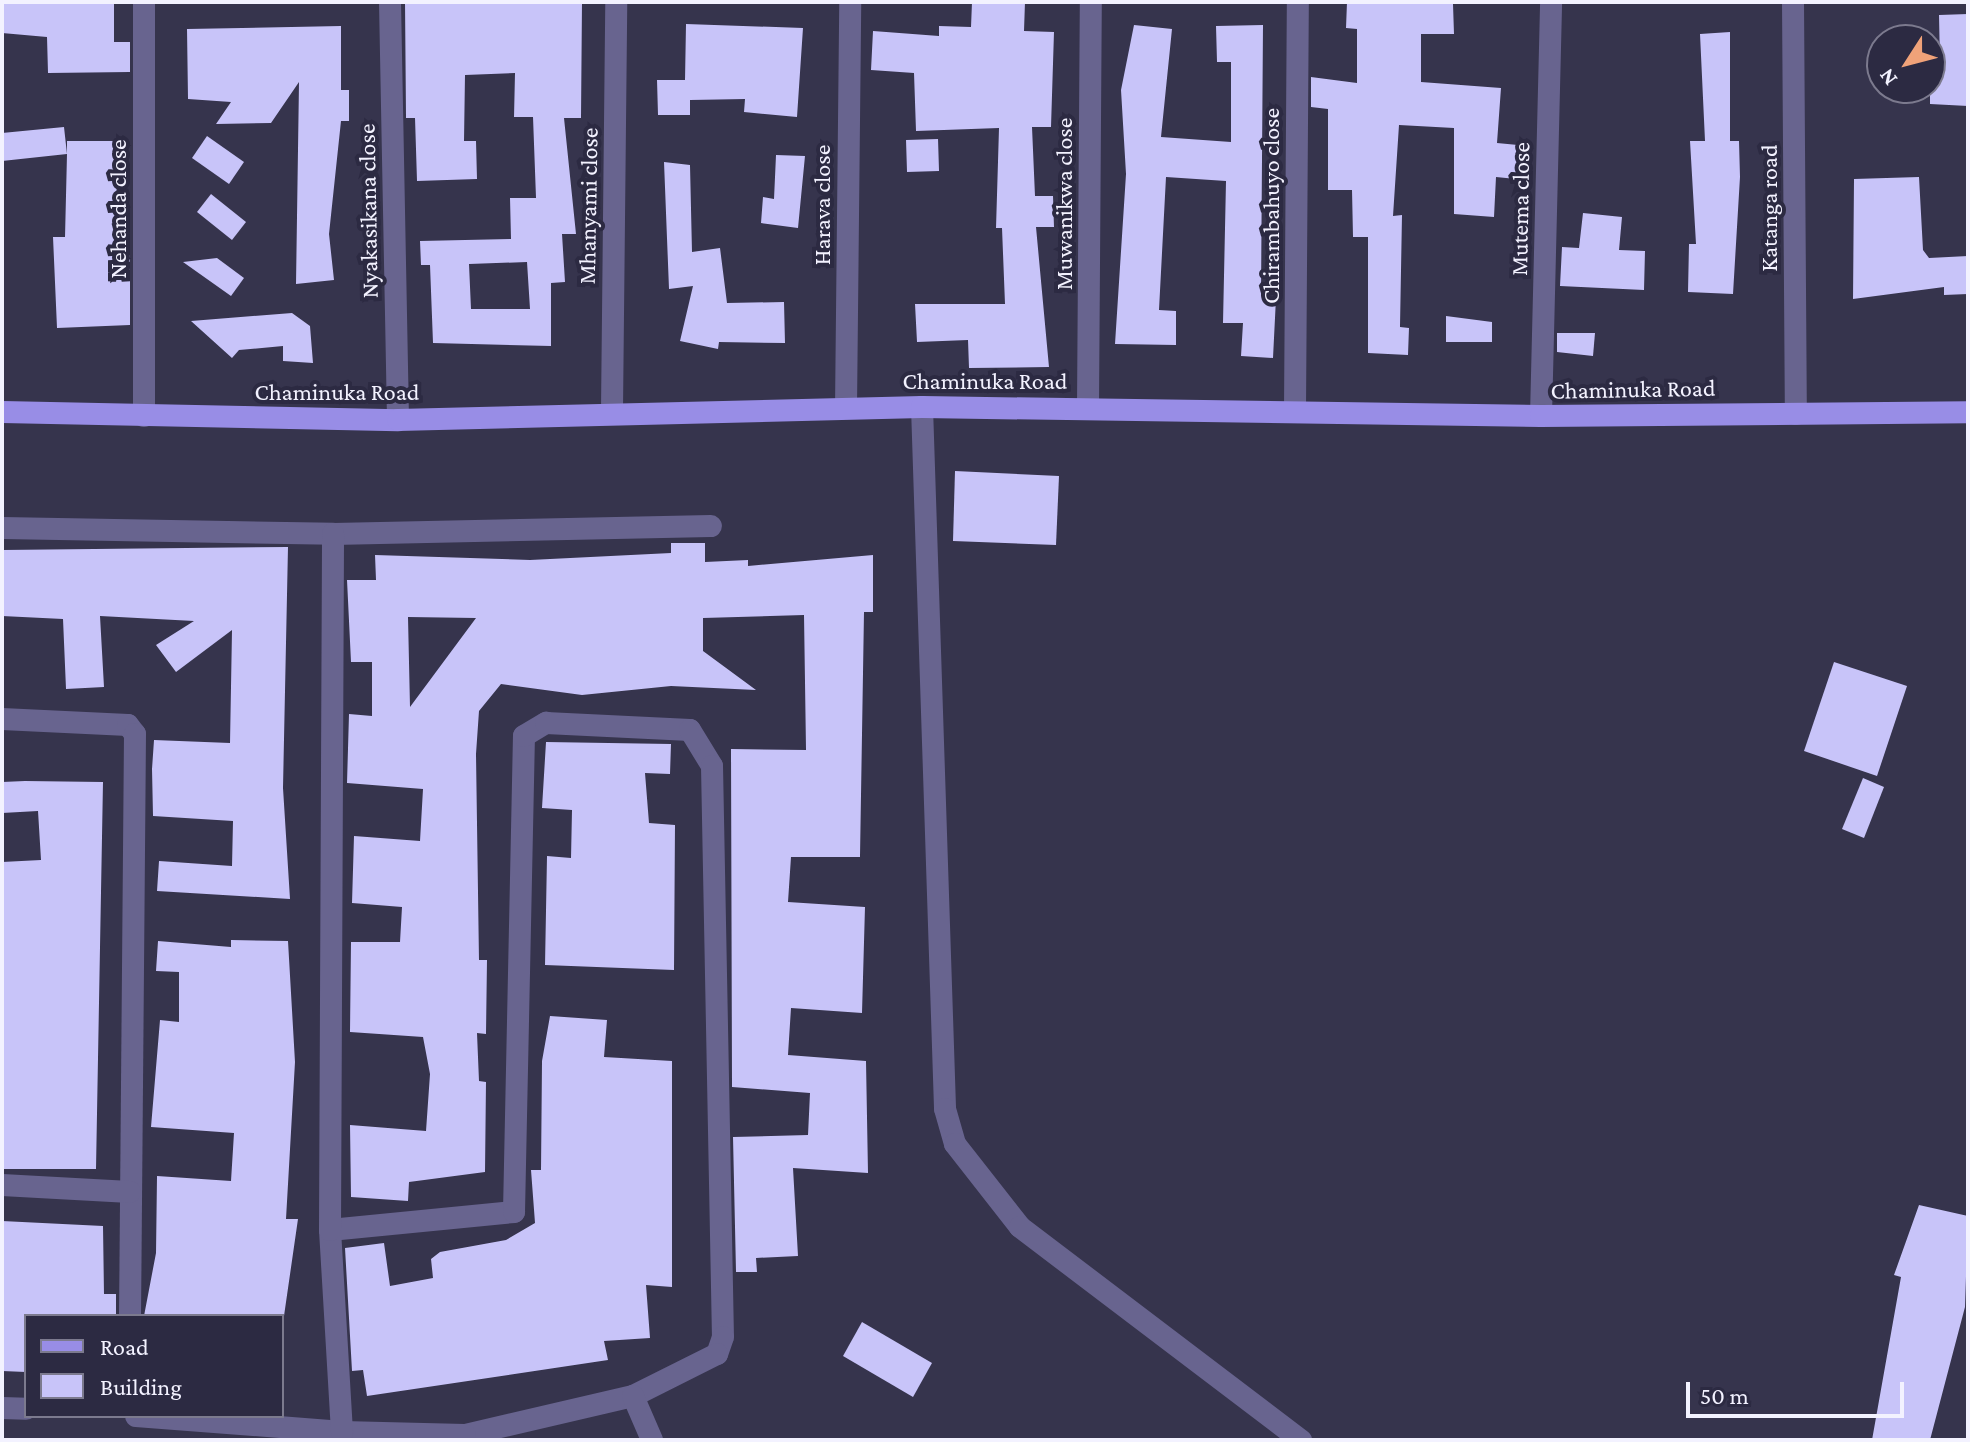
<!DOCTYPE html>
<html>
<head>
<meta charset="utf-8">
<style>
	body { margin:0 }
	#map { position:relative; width:1970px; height:1442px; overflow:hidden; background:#36344d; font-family:"Crimson Pro",serif }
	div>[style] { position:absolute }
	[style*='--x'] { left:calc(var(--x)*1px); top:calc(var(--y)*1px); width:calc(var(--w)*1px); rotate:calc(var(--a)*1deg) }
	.building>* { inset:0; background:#c8c4f9 }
	.minor>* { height:22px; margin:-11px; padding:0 11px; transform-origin:11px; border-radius:11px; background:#68648f }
	.primary>* { height:22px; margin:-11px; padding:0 11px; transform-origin:11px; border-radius:11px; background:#988de6 }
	span { translate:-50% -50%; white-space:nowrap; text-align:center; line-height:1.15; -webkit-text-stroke:8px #2c2a42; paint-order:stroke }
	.street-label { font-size:24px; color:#f3f2ff }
	.frame { position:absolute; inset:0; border:4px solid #f3f2ff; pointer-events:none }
	.legend { position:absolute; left:24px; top:1314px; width:260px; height:104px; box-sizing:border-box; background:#2c2a42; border:2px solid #7c7a8e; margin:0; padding:10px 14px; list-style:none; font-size:24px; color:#f3f2ff }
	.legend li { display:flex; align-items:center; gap:16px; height:40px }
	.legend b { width:40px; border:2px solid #7c7a8e }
	.north { position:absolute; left:1866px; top:24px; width:80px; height:80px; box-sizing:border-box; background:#2c2a42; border:2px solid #7c7a8e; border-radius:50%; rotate:234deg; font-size:22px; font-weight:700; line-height:32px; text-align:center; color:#f3f2ff }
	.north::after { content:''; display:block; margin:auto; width:28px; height:36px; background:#f0a279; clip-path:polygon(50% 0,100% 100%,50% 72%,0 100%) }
	.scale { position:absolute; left:1686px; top:1382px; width:218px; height:36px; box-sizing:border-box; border:4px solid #f3f2ff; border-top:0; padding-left:10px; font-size:24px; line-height:28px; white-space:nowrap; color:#f3f2ff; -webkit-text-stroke:6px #2c2a42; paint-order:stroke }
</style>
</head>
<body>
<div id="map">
	<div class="building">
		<i style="clip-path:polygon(2px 2px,114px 2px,114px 42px,130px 42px,130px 72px,48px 73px,47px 37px,2px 33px)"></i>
		<i style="clip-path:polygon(evenodd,405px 2px,582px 2px,581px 118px,564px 118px,576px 234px,562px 234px,565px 282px,551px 283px,551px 346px,433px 343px,430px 265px,421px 265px,420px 241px,511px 239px,510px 198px,536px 198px,533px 117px,514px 117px,515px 73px,465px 75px,464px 141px,476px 141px,477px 179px,417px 181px,415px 118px,406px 118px,405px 2px,527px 262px,530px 309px,471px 309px,469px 264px,527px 262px)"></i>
		<i style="clip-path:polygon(972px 2px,1025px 2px,1024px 31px,1054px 32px,1051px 127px,1032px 127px,1035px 196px,1053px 196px,1054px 227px,1036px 227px,1049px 367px,969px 368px,968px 340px,917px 342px,915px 304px,1005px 304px,1002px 228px,996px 228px,999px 128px,916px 131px,914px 73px,871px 70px,873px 31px,939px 36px,939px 26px,971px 27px)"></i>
		<i style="clip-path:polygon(1347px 2px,1453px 4px,1454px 34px,1421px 34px,1421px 82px,1501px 88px,1497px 143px,1518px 145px,1516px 179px,1496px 177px,1494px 217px,1454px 214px,1454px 128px,1399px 125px,1393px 216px,1402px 215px,1400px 327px,1409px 328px,1408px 355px,1368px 353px,1368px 237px,1353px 237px,1352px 190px,1328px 190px,1328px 109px,1311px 107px,1311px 77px,1357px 83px,1357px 29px,1346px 28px)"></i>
		<i style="clip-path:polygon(1968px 14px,1968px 106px,1930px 104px,1930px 63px,1940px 64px,1939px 15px)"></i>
		<i style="clip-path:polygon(686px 24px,803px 28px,797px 117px,744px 112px,745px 99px,690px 100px,690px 115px,658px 115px,657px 80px,685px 80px)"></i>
		<i style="clip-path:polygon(1134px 25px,1172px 29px,1161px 137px,1231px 142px,1231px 62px,1217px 62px,1216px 26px,1263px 25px,1261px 296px,1276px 298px,1273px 358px,1241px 356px,1243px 323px,1223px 323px,1226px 181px,1166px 177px,1159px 310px,1176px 311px,1176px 345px,1115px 344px,1126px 174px,1121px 90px)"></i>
		<i style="clip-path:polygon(341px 26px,341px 90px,349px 90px,349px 121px,341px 121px,329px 234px,334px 280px,296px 284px,299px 82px,271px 123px,216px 124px,231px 102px,188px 99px,187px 29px)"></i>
		<i style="clip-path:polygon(1730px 32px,1730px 141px,1739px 141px,1740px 177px,1733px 294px,1688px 292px,1689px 244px,1696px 244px,1690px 141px,1705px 141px,1700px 34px)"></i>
		<i style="clip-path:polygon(64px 127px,67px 154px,67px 141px,128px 141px,128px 177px,117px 177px,115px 238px,130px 238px,130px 325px,57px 328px,53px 237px,65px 237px,67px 154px,2px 161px,2px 133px)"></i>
		<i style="clip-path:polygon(207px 136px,244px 162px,229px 184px,192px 158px)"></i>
		<i style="clip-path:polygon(938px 139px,939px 171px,907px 172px,906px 140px)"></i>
		<i style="clip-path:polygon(776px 155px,805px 156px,798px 228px,761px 223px,763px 197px,774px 199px)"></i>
		<i style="clip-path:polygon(664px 162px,690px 165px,692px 252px,720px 248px,727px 303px,784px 302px,785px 343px,719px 342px,718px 349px,680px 341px,693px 286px,669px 289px)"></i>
		<i style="clip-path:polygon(1919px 177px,1923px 250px,1929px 258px,1968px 256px,1968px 294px,1944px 295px,1944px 287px,1853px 299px,1854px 179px)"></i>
		<i style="clip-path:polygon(211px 194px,246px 222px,232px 240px,197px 212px)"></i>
		<i style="clip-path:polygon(1583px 213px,1622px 217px,1619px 250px,1645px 251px,1644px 290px,1560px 286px,1562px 247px,1579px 248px)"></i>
		<i style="clip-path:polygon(217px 258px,244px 278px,231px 296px,183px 262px)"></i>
		<i style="clip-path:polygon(292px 313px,310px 326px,313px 363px,283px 361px,283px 346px,239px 350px,232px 358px,191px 321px)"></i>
		<i style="clip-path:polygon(1446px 316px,1492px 322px,1492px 342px,1446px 342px)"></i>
		<i style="clip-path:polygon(1557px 333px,1595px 333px,1593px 356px,1557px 352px)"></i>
		<i style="clip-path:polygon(955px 471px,1059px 476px,1056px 545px,953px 541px)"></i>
		<i style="clip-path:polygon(evenodd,671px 543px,705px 543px,705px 562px,748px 560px,748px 566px,873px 555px,873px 612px,864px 612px,860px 857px,791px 857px,788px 902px,865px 907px,862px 1013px,791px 1008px,788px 1055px,866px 1061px,868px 1173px,793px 1168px,798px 1256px,756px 1258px,757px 1272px,736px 1272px,733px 1137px,808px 1135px,810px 1093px,732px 1087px,731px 749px,806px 750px,804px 615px,703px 618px,703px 651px,756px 690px,671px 686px,582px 695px,501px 684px,479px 711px,476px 754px,479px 960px,487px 960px,486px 1034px,477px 1033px,479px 1081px,486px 1082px,485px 1172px,409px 1182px,408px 1201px,351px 1197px,350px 1125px,426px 1131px,430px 1074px,423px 1037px,350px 1032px,351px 942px,400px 942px,402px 907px,352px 903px,354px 836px,420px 841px,423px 789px,347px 783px,349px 714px,372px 716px,372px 662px,351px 662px,347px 580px,376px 580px,375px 555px,530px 560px,671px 553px,671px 543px,408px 617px,476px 618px,410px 707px,408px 617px)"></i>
		<i style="clip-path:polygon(288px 547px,283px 788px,290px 899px,157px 891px,159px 861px,232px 866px,233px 821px,153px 816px,152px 769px,154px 740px,230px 743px,232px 630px,176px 672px,156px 645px,194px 621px,100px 616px,104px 687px,66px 689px,63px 619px,2px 616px,2px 550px)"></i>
		<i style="clip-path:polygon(1834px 662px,1907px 686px,1877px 776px,1804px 751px)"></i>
		<i style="clip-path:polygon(546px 742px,671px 744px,670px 774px,645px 773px,649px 823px,675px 825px,674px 970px,545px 965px,547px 856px,571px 858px,572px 810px,542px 808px)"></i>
		<i style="clip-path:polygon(1863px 778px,1884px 787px,1864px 838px,1842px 829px)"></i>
		<i style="clip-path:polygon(25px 781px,103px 782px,96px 1169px,2px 1169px,2px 862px,41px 860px,38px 811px,2px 813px,2px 782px)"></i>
		<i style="clip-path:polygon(231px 940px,288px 941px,295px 1062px,286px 1219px,298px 1219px,284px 1316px,144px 1316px,156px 1253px,157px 1176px,231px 1181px,234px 1133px,151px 1127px,160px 1020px,179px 1022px,179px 972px,156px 971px,158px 941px,231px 947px)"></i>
		<i style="clip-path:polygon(550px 1016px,607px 1020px,604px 1057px,672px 1061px,672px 1287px,646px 1285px,650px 1338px,604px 1341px,608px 1360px,367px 1396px,363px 1370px,352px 1371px,345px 1248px,384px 1243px,390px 1286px,433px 1278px,431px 1259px,440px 1252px,506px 1240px,535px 1223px,531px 1170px,541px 1170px,542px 1061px)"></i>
		<i style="clip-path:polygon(1919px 1205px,1968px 1216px,1965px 1307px,1930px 1440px,1872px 1440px,1901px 1277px,1894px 1275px)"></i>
		<i style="clip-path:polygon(2px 1221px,103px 1226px,104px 1294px,116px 1294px,116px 1316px,26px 1316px,26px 1372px,2px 1371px)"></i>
		<i style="clip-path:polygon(862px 1322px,932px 1363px,913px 1397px,843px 1356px)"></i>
	</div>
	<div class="minor">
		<i style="--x:390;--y:2;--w:418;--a:88.9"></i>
		<i style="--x:1793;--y:2;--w:412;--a:89.6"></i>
		<i style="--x:922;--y:407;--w:702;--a:88.12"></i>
		<i style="--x:945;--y:1109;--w:36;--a:74"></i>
		<i style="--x:955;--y:1144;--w:105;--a:51.9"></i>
		<i style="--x:1020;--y:1227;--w:353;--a:37.2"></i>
		<i style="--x:1088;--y:407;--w:405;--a:-89.6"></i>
		<i style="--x:846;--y:408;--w:406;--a:-89.4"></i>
		<i style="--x:612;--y:410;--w:408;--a:-89.4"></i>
		<i style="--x:1295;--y:410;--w:408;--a:-89.6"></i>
		<i style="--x:144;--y:416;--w:414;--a:-90"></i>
		<i style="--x:1541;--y:416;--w:414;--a:-88.6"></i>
		<i style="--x:2;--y:528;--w:331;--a:1"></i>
		<i style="--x:333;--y:534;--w:378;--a:-1.2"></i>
		<i style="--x:2;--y:719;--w:126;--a:2.7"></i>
		<i style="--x:128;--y:725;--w:11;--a:52"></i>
		<i style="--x:135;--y:734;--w:582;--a:90.49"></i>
		<i style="--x:2;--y:1185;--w:128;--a:3.1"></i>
		<i style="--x:330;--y:1230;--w:185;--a:-5.6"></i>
		<i style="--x:514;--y:1212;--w:476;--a:-88.8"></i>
		<i style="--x:524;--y:736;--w:26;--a:-31"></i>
		<i style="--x:546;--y:723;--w:144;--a:2.8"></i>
		<i style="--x:690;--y:730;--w:42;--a:58.6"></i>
		<i style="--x:712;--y:766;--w:571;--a:88.9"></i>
		<i style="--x:723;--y:1337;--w:18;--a:109"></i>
		<i style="--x:717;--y:1354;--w:94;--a:153.4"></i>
		<i style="--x:633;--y:1396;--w:172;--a:166.9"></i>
		<i style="--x:465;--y:1435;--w:123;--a:-178.6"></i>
		<i style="--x:633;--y:1396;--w:48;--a:66.6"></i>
		<i style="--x:2;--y:1408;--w:24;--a:2"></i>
		<i style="--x:136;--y:1416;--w:207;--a:4.4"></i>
		<i style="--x:342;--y:1432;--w:202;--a:-93.4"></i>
		<i style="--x:330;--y:1230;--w:696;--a:-89.75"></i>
	</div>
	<div class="primary">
		<i style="--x:2;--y:412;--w:396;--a:1.2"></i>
		<i style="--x:398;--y:420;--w:524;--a:-1.42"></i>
		<i style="--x:922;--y:407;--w:619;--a:0.83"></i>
		<i style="--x:1541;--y:416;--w:427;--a:-0.5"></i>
	</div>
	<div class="street-label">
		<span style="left:1064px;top:204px;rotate:-90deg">Muwanikwa close</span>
		<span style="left:822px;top:205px;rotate:-90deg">Harava close</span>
		<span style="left:588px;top:206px;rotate:-89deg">Mhanyami close</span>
		<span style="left:1271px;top:206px;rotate:-90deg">Chirambahuyo close</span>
		<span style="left:1769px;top:208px;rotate:-90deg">Katanga road</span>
		<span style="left:118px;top:209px;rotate:-90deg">Nehanda close</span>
		<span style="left:1520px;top:209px;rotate:-89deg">Mutema close</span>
		<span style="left:368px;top:211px;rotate:-91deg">Nyakasikana close</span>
		<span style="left:985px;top:381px">Chaminuka Road</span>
		<span style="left:1633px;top:389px;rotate:-1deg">Chaminuka Road</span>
		<span style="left:337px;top:392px">Chaminuka Road</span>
	</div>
	<div class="frame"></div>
	<ul class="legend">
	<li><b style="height:10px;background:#988de6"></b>Road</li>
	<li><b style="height:22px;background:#c8c4f9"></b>Building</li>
	</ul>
	<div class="north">N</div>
	<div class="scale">50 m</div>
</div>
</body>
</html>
